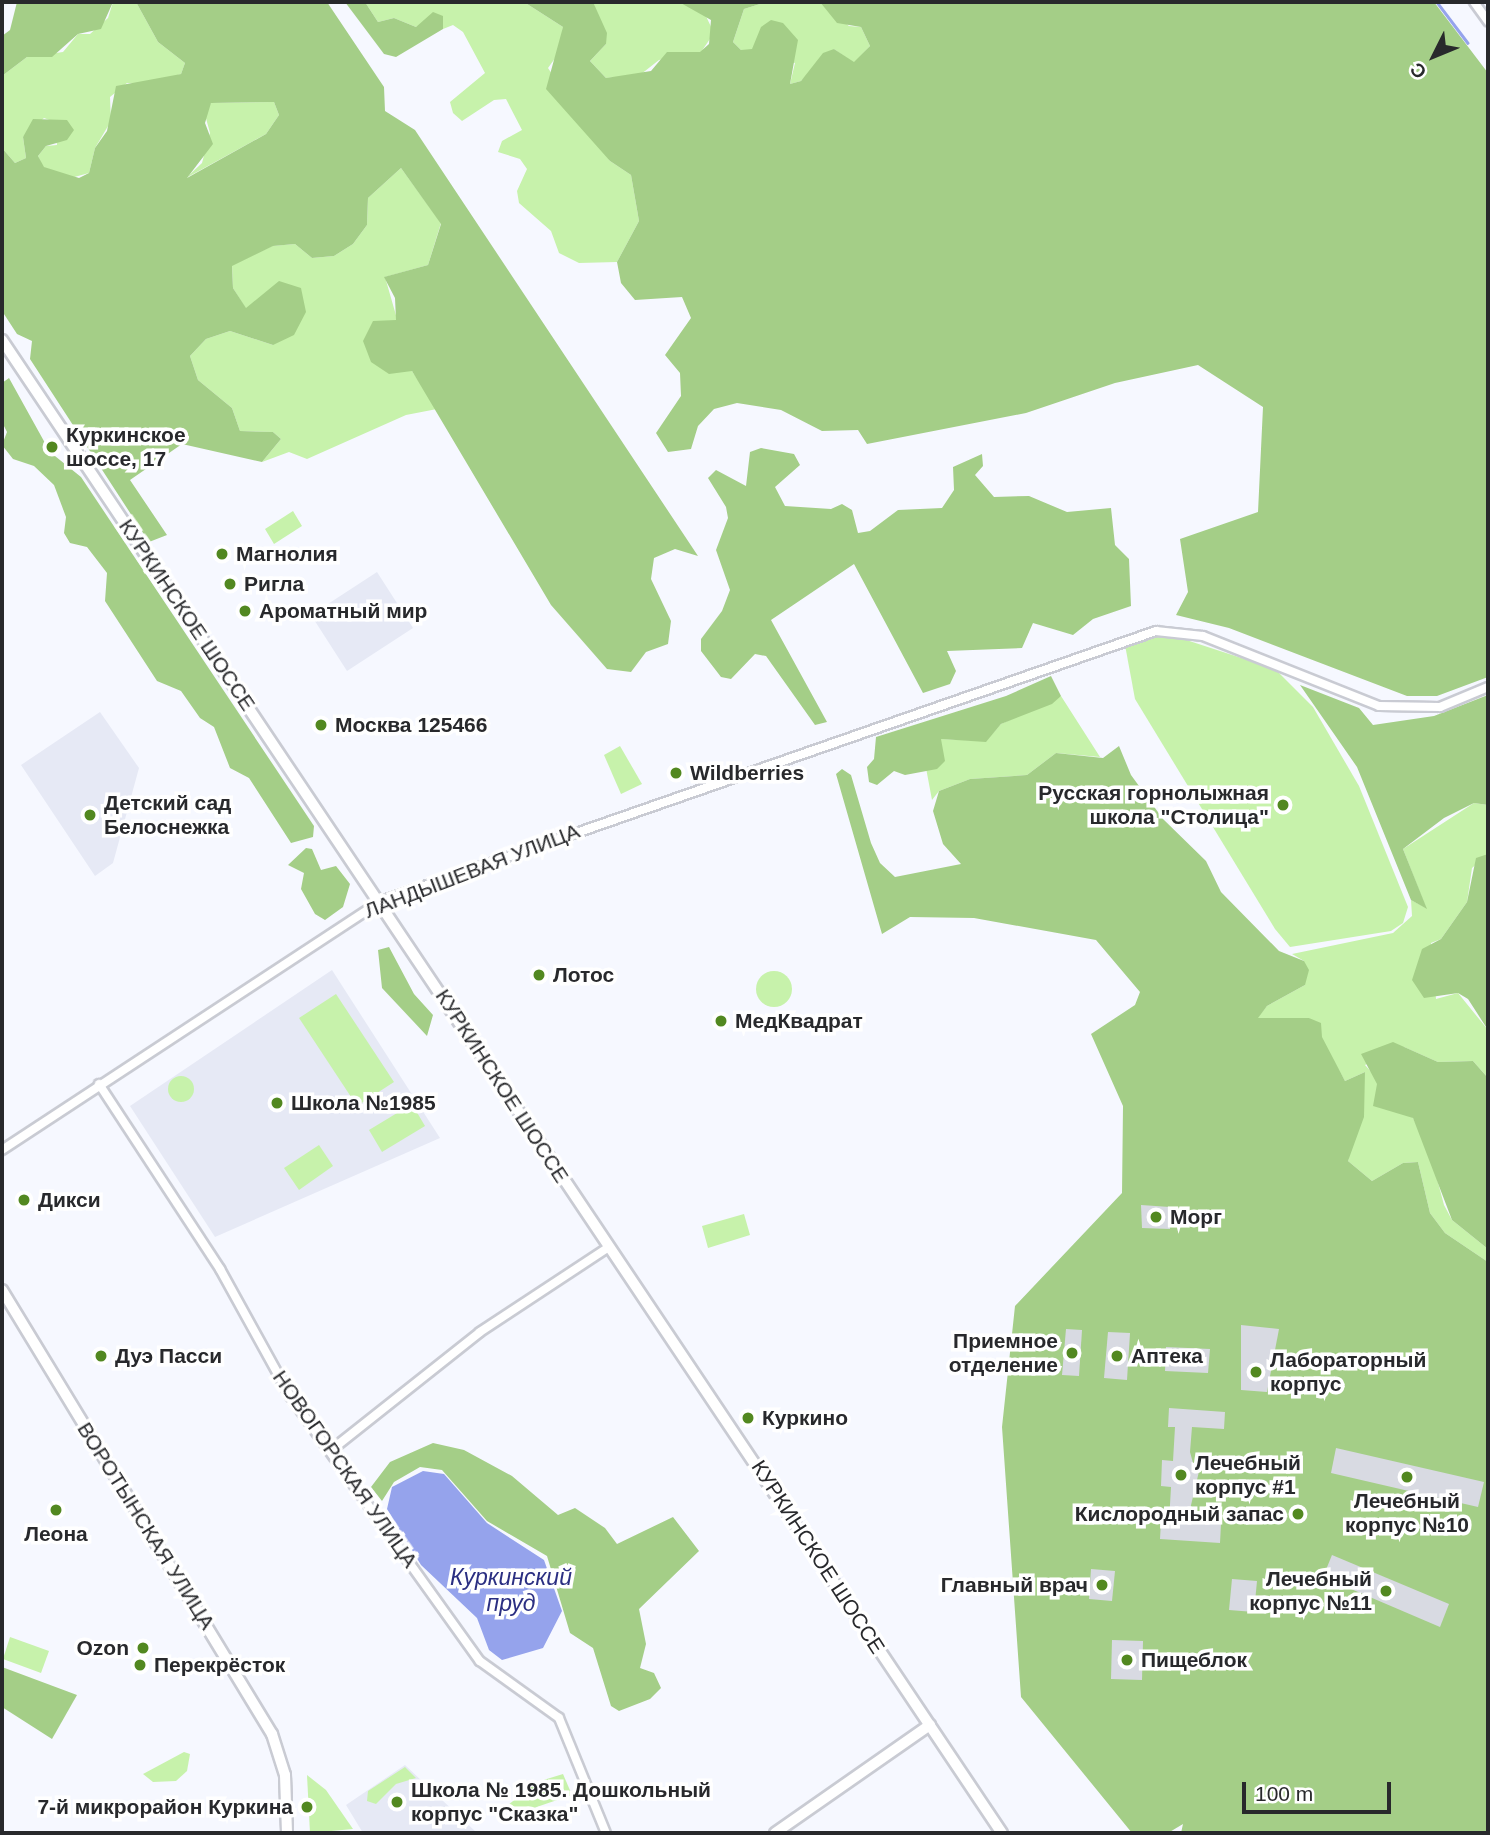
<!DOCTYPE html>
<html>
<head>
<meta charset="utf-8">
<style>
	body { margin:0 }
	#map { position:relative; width:1490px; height:1835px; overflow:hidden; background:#f6f8ff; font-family:Helvetica,sans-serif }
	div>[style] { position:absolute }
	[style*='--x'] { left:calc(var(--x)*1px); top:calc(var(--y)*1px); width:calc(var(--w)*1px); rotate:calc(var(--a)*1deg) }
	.built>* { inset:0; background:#e6e9f5 }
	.green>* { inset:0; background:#c7f2ab }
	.round { border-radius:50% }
	.forest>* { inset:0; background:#a4ce87 }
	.water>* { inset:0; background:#95a3ec }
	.stream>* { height:2.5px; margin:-1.25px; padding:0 1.25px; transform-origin:1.25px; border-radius:1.25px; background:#95a3ec }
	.building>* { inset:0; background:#d8dae2 }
	.roads { filter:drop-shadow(2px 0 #c9cbd3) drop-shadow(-2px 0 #c9cbd3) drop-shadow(0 2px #c9cbd3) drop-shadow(0 -2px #c9cbd3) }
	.minor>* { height:8px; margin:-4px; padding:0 4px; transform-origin:4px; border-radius:4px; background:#fff }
	.tertiary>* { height:10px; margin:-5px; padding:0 5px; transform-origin:5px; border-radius:5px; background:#fff }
	.secondary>* { height:10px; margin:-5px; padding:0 5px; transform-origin:5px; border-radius:5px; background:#fff }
	.dots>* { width:19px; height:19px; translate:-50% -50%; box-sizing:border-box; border:4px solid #fff; border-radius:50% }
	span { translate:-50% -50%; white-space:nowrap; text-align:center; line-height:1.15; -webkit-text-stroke:7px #fff; paint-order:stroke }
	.poi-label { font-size:21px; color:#28292c; font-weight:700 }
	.left { translate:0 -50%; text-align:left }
	.right { translate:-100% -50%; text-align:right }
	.street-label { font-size:21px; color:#28292c }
	.water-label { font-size:23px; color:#2b2f82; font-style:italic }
	.frame { position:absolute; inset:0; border:4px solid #28292c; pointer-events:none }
	.north { position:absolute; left:1399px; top:21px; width:70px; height:70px; -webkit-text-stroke:5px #fff; paint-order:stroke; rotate:227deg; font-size:19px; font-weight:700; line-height:28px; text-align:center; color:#28292c }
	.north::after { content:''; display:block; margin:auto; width:24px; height:32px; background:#28292c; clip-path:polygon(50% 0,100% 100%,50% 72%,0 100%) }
	.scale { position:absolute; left:1242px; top:1782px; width:149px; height:32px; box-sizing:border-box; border:4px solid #28292c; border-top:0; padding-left:9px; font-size:21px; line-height:24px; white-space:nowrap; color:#28292c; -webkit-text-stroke:5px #fff; paint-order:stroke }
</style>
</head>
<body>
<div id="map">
	<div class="built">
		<i style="clip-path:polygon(377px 572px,413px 628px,347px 671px,311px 615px)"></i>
		<i style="clip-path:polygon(100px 712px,139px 768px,113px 863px,95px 876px,21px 765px)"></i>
		<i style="clip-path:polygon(332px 970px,440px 1138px,215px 1237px,130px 1106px)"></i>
		<i style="clip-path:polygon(405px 1765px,476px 1832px,476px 1833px,363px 1833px,346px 1805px)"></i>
	</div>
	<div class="green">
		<i style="clip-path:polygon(113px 2px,136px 2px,158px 42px,185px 63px,181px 74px,149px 84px,127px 83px,110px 97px,111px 121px,95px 148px,89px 173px,67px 179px,43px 167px,38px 156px,46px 146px,57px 145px,55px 122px,44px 118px,23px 137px,26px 158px,15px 163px,2px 148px,2px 76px,27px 57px,63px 52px,78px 34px,90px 34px,108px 18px)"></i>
		<i style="clip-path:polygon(365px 2px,524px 2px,563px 27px,561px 50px,548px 68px,610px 161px,631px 175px,639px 221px,617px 262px,579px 263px,559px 253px,551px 231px,519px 203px,517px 191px,527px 169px,520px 159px,498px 152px,502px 141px,522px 130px,506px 99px,494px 100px,462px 121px,453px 113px,450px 102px,485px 73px,463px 32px,453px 25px,443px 29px,443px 16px,416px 27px,394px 18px,378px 22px)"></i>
		<i style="clip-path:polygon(593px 2px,679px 2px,704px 12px,714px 33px,701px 52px,659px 60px,640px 75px,606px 78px,590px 61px,606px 44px)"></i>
		<i style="clip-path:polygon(766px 2px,820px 2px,849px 26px,861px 27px,870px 46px,854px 63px,834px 49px,801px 81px,790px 84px,795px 63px,741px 50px,733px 42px,744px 9px)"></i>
		<i style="clip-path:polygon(274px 102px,279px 115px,266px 134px,186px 178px,202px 163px,210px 133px,204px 111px,211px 103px)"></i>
		<i style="clip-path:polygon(401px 168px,441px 223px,428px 265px,385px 277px,412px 371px,437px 409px,406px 415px,307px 459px,289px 452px,262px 462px,281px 439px,273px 432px,240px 431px,232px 408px,198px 380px,190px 356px,206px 339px,230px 331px,273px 345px,265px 297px,246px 309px,233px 288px,232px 265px,272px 246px,295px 244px,312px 258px,334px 256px,353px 244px,367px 225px,368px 198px)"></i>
		<i style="clip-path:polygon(293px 511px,302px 526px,274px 544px,265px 529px)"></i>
		<i style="clip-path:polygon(1168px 634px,1275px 669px,1313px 707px,1359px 786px,1408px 907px,1403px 923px,1391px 931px,1290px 947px,1275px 929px,1135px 699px,1125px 645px)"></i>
		<i style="clip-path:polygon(1061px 696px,1100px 757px,1056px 753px,1027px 775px,970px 779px,939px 791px,932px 800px,926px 768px,937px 769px,941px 739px,986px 741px,1001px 724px)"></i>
		<i style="clip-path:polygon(620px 746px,642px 784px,621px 794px,604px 755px)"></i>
		<i style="clip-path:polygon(1474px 803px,1488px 805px,1488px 854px,1472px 868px,1467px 902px,1441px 939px,1431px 943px,1436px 999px,1458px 993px,1488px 1030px,1488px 1078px,1473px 1061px,1438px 1062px,1404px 1047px,1365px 1065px,1413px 1118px,1429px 1149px,1444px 1205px,1452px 1220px,1488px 1249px,1488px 1262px,1445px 1233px,1430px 1213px,1418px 1162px,1403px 1163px,1372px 1181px,1348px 1161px,1365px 1072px,1345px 1081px,1309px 1018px,1257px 1018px,1267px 1006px,1305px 985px,1304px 961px,1292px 954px,1393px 933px,1412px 916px,1411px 900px,1426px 908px,1403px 849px)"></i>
		<i class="round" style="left:756px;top:971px;width:36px;height:36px"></i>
		<i style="clip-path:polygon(336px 994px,394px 1082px,357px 1106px,299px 1018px)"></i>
		<i class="round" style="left:168px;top:1076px;width:26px;height:26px"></i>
		<i style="clip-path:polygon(412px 1104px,425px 1126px,382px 1152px,369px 1130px)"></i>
		<i style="clip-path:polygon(319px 1145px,333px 1166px,299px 1190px,284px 1168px)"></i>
		<i style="clip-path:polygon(744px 1214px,750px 1235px,708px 1248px,702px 1226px)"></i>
		<i style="clip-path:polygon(10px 1637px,49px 1651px,41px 1673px,3px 1659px)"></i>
		<i style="clip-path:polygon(184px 1752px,190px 1754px,187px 1771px,176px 1781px,153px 1782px,143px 1774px)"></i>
		<i style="clip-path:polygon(405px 1767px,416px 1778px,396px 1784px,376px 1804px,367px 1801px,368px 1791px)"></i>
		<i style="clip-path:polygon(563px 1774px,572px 1795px,513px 1815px,508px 1805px,537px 1782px)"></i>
		<i style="clip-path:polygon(307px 1775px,326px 1790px,353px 1829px,310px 1833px)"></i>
	</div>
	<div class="forest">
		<i style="clip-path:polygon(17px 2px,113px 2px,101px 29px,78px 34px,52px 57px,27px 57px,2px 76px,2px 36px,10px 30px)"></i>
		<i style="clip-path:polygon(evenodd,136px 2px,327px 2px,384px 87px,385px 111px,415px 130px,698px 556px,675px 549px,654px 558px,651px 579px,671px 621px,668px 644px,646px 652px,631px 672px,607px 669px,551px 605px,412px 371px,389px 374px,371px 362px,363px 341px,373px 321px,396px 320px,395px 298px,384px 277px,428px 265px,441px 224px,401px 168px,368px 198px,367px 225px,353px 244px,334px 256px,312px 258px,295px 244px,273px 246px,232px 266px,233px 288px,246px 308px,279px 281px,301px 288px,306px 312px,294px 335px,273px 345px,230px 331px,206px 339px,190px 356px,198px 380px,232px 408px,240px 431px,273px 432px,281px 439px,262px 462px,182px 444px,130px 480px,167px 535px,149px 542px,30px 359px,32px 341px,17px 334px,2px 311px,2px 148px,15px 163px,26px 158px,23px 137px,33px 119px,67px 120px,74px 130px,67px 140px,46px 146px,38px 156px,44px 167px,79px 178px,89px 173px,95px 148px,107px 131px,116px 86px,181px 74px,185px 63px,158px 42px,136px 2px,211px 103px,274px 102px,279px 115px,266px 134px,187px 178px,213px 144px,205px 123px,211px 103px)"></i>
		<i style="clip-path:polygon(345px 2px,365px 2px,378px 22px,394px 18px,416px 27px,433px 12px,443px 16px,443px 29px,396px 57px,384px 54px)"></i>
		<i style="clip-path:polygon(524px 2px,593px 2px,607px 33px,606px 44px,590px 61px,606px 78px,651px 71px,667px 52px,700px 52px,709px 44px,711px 20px,679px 2px,766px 2px,744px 9px,733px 42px,741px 50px,752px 49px,761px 27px,771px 20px,783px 23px,798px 40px,790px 84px,801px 81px,823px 53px,834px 49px,854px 62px,870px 46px,861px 27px,837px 23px,820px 2px,1434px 2px,1488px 73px,1488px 677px,1437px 696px,1407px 696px,1229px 628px,1176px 615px,1188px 592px,1180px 539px,1258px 512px,1263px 407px,1198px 365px,1115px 383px,1026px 413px,867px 444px,858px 430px,822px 431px,781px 410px,737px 403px,714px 409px,698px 426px,691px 449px,668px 452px,656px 433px,681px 396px,680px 373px,665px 355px,691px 318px,682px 297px,635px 300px,621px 283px,617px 262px,639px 221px,631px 175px,610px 161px,546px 89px,563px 27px)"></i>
		<i style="clip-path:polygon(9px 378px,50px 452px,81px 477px,314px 826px,313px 837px,291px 843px,249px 778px,230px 768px,214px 727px,200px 718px,181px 691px,157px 681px,105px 601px,107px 573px,87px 547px,70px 543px,64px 533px,66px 517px,54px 485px,34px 466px,13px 459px,2px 445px,7px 432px,2px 422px,2px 383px)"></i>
		<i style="clip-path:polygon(761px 448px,794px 454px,800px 465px,775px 487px,785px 506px,831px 509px,842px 504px,852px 510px,858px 533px,870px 531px,898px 510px,942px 508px,954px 490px,953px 467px,982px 454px,983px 466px,975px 475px,994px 497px,1029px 496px,1067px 512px,1111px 508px,1115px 545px,1129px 559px,1131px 606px,1093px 619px,1073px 635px,1033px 623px,1022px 648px,947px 651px,956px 671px,950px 684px,923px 693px,854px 564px,771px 620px,827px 722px,815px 725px,766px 656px,755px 654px,731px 679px,721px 677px,701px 651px,701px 639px,722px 611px,730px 590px,716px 550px,728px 518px,726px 507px,708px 478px,716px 470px,746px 486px,750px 452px)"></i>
		<i style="clip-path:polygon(1051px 676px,1061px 696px,1052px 704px,1001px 724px,986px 742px,941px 739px,945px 761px,937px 769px,905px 775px,894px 771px,877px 785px,869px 782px,867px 767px,874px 759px,876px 737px,1006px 696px)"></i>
		<i style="clip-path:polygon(1300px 685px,1359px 708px,1373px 725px,1434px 716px,1488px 695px,1488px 805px,1474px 803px,1444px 818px,1403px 849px,1427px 909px,1411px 900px,1357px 767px)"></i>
		<i style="clip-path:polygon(1119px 746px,1131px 775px,1163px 819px,1206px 861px,1221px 892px,1279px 951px,1304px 961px,1309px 970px,1305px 985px,1267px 1006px,1258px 1018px,1309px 1018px,1321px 1023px,1322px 1037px,1345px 1081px,1365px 1072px,1364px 1117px,1348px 1161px,1372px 1181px,1403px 1163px,1418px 1162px,1430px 1213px,1445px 1233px,1488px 1262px,1488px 1833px,1181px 1833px,1183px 1824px,1168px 1833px,1132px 1833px,1021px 1697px,1002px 1427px,1015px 1306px,1122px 1193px,1123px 1106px,1091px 1034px,1135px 1005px,1140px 992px,1096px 940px,974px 918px,910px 917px,882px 934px,836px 774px,842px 769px,851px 775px,871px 843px,880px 863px,895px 877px,961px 864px,943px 844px,933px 811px,939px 791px,970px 779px,1027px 775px,1056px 753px,1103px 758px)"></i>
		<i style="clip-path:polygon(306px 848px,312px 849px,321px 870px,336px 866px,350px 884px,343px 907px,325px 920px,315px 914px,301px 889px,304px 873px,288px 865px)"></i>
		<i style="clip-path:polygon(1488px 854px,1488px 1030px,1468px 999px,1458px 993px,1424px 998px,1412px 980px,1422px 949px,1441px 939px,1467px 902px,1476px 858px)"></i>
		<i style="clip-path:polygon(389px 947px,414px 994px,433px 1015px,427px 1036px,382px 988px,378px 950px)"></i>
		<i style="clip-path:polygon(1393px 1042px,1438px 1062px,1473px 1061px,1488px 1078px,1488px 1249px,1452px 1220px,1413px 1118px,1373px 1106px,1377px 1084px,1361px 1054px)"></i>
		<i style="clip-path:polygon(433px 1443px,464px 1450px,512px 1476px,558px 1515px,575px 1508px,605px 1528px,617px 1544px,673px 1517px,699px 1551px,639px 1609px,646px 1644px,640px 1668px,654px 1673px,661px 1688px,650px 1699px,619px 1711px,611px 1706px,593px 1648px,570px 1633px,547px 1556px,487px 1521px,442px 1470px,420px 1467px,394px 1482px,382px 1501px,371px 1487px,390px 1462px)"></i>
		<i style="clip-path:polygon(2px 1667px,77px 1695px,52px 1739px,2px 1707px)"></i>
	</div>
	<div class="water">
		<i style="clip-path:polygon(423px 1471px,444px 1474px,487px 1523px,544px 1560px,562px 1611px,543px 1648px,502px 1660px,489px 1650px,477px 1618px,421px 1565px,387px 1509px,392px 1487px)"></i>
	</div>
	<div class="stream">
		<i style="--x:1437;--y:2;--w:51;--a:52.9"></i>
	</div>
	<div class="building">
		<i style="clip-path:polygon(1141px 1205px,1170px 1207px,1170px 1229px,1142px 1228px)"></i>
		<i style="clip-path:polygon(1241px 1325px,1279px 1329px,1267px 1392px,1241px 1390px)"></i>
		<i style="clip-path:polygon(1066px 1329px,1082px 1330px,1079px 1376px,1062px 1375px)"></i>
		<i style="clip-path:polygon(1108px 1332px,1130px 1333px,1127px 1380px,1104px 1378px)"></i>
		<i style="clip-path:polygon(1166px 1347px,1210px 1349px,1208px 1373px,1165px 1371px)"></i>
		<i style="clip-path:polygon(1169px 1408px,1225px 1412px,1224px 1429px,1192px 1427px,1190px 1452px,1193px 1463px,1201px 1463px,1187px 1522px,1221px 1524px,1220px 1543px,1160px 1539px,1161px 1521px,1169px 1522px,1171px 1487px,1161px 1486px,1162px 1460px,1173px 1461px,1175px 1427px,1168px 1427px)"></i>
		<i style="clip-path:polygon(1336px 1448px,1484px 1482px,1478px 1507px,1331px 1473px)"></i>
		<i style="clip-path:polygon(1332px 1555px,1449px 1604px,1440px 1627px,1323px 1577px)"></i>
		<i style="clip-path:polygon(1091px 1569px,1115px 1571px,1112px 1601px,1089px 1599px)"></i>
		<i style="clip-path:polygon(1232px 1579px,1257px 1581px,1254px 1612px,1229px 1610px)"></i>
		<i style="clip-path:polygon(1112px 1640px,1143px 1641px,1142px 1680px,1111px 1679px)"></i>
	</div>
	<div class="roads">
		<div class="minor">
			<i style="--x:1474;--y:2;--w:24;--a:54"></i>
			<i style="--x:99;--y:1084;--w:221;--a:56.8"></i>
			<i style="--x:220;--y:1269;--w:145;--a:61.1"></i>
			<i style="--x:290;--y:1396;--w:326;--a:54.4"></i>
			<i style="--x:480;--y:1661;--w:97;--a:35.8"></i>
			<i style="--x:559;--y:1718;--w:124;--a:67.8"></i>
			<i style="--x:2;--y:1150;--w:453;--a:-33.3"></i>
			<i style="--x:381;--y:901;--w:821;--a:-19.21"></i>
			<i style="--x:1156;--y:631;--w:47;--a:6.1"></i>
			<i style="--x:1203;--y:636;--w:189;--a:21.7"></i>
			<i style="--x:1379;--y:706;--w:61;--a:0.9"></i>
			<i style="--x:1440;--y:707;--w:52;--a:-22.6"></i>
			<i style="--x:330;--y:1451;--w:191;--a:-38.4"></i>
			<i style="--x:480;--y:1332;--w:154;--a:-33.4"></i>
		</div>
		<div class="tertiary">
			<i style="--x:2;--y:1290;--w:520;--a:58.7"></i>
			<i style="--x:272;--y:1734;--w:43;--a:72.4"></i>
			<i style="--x:285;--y:1775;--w:58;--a:88"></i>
			<i style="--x:775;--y:1833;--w:189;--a:-34.9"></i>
		</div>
		<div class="secondary">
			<i style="--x:2;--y:340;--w:1797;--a:56.19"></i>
		</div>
	</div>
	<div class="dots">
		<i style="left:52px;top:447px;background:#528820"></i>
		<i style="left:222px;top:554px;background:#528820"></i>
		<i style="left:230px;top:584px;background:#528820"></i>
		<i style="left:245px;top:611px;background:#528820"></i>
		<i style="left:321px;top:725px;background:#528820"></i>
		<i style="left:676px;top:773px;background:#528820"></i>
		<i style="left:1283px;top:805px;background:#528820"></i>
		<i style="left:90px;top:815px;background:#528820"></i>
		<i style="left:539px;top:975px;background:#528820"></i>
		<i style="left:721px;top:1021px;background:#528820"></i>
		<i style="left:277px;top:1103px;background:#528820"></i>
		<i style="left:24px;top:1200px;background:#528820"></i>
		<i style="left:1156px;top:1217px;background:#528820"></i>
		<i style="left:1072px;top:1353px;background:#528820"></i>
		<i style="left:101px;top:1356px;background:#528820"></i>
		<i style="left:1117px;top:1356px;background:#528820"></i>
		<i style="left:1256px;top:1372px;background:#528820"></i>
		<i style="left:748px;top:1418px;background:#528820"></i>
		<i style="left:1181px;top:1475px;background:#528820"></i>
		<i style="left:1407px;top:1477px;background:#528820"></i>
		<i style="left:56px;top:1510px;background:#528820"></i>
		<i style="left:1298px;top:1514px;background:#528820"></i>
		<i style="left:1102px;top:1585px;background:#528820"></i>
		<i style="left:1386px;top:1591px;background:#528820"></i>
		<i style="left:143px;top:1648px;background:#528820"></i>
		<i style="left:1127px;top:1660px;background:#528820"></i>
		<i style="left:140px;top:1665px;background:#528820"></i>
		<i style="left:397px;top:1802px;background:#528820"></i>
		<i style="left:307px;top:1807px;background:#528820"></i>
	</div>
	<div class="poi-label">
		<span class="left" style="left:66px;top:447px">Куркинское<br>шоссе, 17</span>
		<span class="left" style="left:236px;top:554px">Магнолия</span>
		<span class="left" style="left:244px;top:584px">Ригла</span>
		<span class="left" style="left:259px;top:611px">Ароматный мир</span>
		<span class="left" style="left:335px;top:725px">Москва 125466</span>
		<span class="left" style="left:690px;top:773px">Wildberries</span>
		<span class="right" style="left:1269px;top:805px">Русская горнолыжная<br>школа "Столица"</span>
		<span class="left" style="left:104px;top:815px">Детский сад<br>Белоснежка</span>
		<span class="left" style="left:553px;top:975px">Лотос</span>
		<span class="left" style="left:735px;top:1021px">МедКвадрат</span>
		<span class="left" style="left:291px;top:1103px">Школа №1985</span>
		<span class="left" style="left:38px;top:1200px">Дикси</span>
		<span class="left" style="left:1170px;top:1217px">Морг</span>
		<span class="right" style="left:1058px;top:1353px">Приемное<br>отделение</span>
		<span class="left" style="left:115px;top:1356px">Дуэ Пасси</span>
		<span class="left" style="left:1131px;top:1356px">Аптека</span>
		<span class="left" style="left:1270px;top:1372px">Лабораторный<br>корпус</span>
		<span class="left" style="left:762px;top:1418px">Куркино</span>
		<span class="left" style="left:1195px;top:1475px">Лечебный<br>корпус #1</span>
		<span style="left:1407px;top:1513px">Лечебный<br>корпус №10</span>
		<span class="right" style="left:1284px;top:1514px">Кислородный запас</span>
		<span style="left:56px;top:1534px">Леона</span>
		<span class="right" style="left:1372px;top:1591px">Лечебный<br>корпус №11</span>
		<span class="right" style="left:1088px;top:1585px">Главный врач</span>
		<span class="right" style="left:129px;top:1648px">Ozon</span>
		<span class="left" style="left:1141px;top:1660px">Пищеблок</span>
		<span class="left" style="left:154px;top:1665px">Перекрёсток</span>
		<span class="left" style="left:411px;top:1802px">Школа № 1985. Дошкольный<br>корпус "Сказка"</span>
		<span class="right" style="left:293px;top:1807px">7-й микрорайон Куркина</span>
	</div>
	<div class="street-label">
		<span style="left:187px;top:615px;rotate:56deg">КУРКИНСКОЕ ШОССЕ</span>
		<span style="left:472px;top:871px;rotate:-21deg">ЛАНДЫШЕВАЯ УЛИЦА</span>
		<span style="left:502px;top:1086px;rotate:57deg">КУРКИНСКОЕ ШОССЕ</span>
		<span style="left:345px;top:1469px;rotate:55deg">НОВОГОРСКАЯ УЛИЦА</span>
		<span style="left:146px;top:1526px;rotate:58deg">ВОРОТЫНСКАЯ УЛИЦА</span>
		<span style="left:818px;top:1557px;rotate:57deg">КУРКИНСКОЕ ШОССЕ</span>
	</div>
	<div class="water-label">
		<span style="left:511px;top:1590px">Куркинский<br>пруд</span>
	</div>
	<div class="frame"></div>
	<div class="north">С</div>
	<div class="scale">100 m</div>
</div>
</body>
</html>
